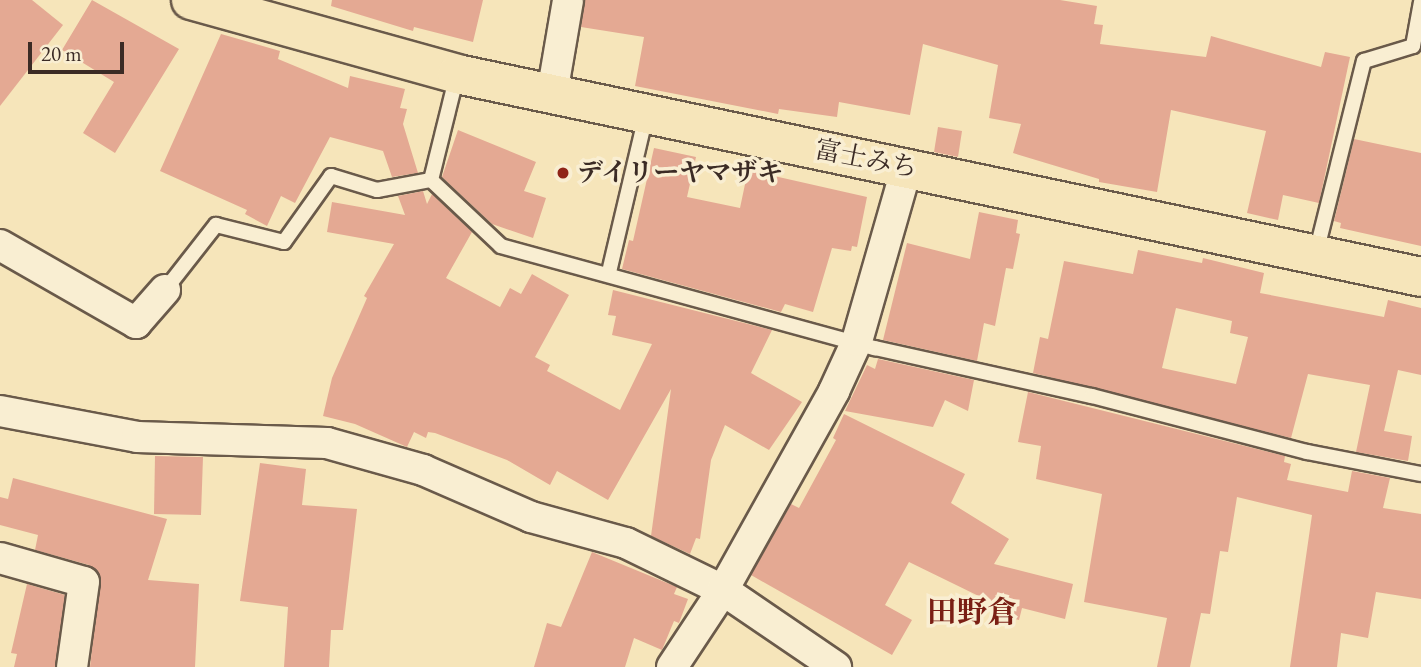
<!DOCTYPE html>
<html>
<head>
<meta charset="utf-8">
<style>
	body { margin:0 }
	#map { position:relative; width:1421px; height:667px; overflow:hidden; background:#f6e5ba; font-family:"EB Garamond","Noto Serif JP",serif }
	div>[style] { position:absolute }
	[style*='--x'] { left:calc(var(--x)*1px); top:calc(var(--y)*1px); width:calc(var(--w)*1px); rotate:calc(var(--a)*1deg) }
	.building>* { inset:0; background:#e4a993 }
	.roads { filter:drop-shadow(2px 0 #6a5a4a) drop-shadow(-2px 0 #6a5a4a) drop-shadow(0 2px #6a5a4a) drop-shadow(0 -2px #6a5a4a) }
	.lane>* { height:14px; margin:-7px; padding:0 7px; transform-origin:7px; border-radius:7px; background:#f9eed2 }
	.street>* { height:30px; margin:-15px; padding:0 15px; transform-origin:15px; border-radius:15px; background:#f9eed2 }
	.highway>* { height:38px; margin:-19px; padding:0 19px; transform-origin:19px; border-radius:19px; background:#f6e5ba }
	.dots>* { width:19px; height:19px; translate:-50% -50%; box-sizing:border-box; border:4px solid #f9eed2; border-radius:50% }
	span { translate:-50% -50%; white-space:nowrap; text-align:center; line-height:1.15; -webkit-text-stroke:7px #f9eed2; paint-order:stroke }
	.street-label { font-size:26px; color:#3b2b25 }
	.poi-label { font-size:26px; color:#3b2b25; font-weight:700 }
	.left { translate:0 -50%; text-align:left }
	.quarter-label { font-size:30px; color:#7a1f14; font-weight:700 }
	.scale { position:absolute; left:28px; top:42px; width:96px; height:32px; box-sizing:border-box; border:4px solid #3b2b25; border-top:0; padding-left:9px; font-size:21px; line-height:24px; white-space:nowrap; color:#3b2b25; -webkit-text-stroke:5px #f9eed2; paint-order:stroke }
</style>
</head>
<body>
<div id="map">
	<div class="building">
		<i style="clip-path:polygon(0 0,32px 0,63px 25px,0 106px)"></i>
		<i style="clip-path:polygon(92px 0,179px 49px,115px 153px,83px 133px,114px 82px,62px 50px)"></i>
		<i style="clip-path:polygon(332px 0,483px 0,473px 42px,414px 27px,413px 31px,331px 6px)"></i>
		<i style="clip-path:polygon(585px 0,1060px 0,1097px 6px,1094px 24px,1103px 25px,1100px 44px,1206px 57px,1211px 36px,1321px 67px,1325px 52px,1350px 57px,1319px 203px,1283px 195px,1278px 220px,1247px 213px,1266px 131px,1171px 110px,1157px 192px,1099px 182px,1099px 179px,1013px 153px,1021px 124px,989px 118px,998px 65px,923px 44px,910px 115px,839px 102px,837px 117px,779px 109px,778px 114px,635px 86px,644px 37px,581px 27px)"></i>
		<i style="clip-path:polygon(221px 34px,280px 51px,278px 59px,348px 88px,350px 76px,405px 89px,400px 108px,407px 109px,403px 124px,418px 173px,392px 177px,383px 151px,330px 137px,295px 203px,281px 196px,267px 226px,245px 214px,247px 210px,160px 171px)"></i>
		<i style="clip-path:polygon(938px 127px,962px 131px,958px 157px,934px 152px)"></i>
		<i style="clip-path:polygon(458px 130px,536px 162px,524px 191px,546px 198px,533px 238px,492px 224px,442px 177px)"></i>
		<i style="clip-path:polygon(1354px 139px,1421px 153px,1421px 246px,1340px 228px,1341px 223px,1334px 221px)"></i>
		<i style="clip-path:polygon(654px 148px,696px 157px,687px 197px,740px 208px,748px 170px,867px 197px,857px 247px,852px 246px,851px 251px,832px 248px,813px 312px,785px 304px,781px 312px,622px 269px,629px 240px,633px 241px)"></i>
		<i style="clip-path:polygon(423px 191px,427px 204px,432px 194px,472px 232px,446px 278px,500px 307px,510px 288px,521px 294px,532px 274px,569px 295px,535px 357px,550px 365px,547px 371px,620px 410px,652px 344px,612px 335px,616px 316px,608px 315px,613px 290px,772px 330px,751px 373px,802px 402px,769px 450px,725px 425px,711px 460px,700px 539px,696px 538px,690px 554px,651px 536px,671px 389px,608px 500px,557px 471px,550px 485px,507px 460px,435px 433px,428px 432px,426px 438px,414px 432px,407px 447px,355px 424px,323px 416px,332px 378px,367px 298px,364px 296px,394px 244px,327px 232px,332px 202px,405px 215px,398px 196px)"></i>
		<i style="clip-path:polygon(979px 212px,1018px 220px,1016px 233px,1020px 234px,1013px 269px,1006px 268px,995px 326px,984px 323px,977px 361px,883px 340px,907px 243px,970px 259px)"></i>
		<i style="clip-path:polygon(evenodd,1138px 250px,1202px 263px,1203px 258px,1264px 273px,1260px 293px,1384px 317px,1388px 300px,1421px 308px,1421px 375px,1398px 370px,1384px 431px,1412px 436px,1408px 461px,1356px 452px,1370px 385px,1308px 374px,1291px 438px,1033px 373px,1040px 337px,1048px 339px,1064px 261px,1133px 274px,1138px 250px,1176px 308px,1232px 321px,1230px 333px,1248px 337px,1236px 384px,1162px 368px,1176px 308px)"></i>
		<i style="clip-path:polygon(878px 359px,974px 380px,968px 411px,945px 400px,933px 427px,845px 411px,867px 365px,875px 369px)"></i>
		<i style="clip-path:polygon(1028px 392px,1285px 456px,1284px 462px,1291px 464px,1287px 480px,1348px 492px,1352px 471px,1390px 478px,1383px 508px,1421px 514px,1421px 599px,1376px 592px,1368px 638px,1341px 633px,1337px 667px,1290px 667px,1312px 515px,1237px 497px,1228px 552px,1220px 551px,1210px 614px,1201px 613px,1190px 667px,1157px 667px,1167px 618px,1084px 602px,1102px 494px,1036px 479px,1041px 446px,1018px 442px)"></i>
		<i style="clip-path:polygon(844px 414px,965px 474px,951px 503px,1009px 539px,994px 564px,1073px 584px,1065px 619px,1022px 608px,1019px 620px,990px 612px,993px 603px,909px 562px,885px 605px,912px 620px,892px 655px,751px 575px,791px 504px,799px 508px,836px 440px,833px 438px)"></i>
		<i style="clip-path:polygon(155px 456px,203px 457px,201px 515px,154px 514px)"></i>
		<i style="clip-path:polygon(260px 463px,306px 469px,302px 505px,357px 509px,343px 630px,331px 630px,329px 667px,284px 667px,288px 607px,240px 601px)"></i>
		<i style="clip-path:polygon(13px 478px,167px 519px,148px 580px,199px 584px,195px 667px,90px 667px,100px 576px,89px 565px,35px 550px,38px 535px,0 525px,0 497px,8px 499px)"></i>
		<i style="clip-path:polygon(592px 552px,677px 587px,674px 594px,688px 599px,679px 623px,674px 621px,662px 650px,634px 638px,625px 667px,534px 667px,547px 623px,561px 627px)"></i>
		<i style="clip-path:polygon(27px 584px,65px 595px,55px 667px,14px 667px,17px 654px,11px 653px)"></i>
	</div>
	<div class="roads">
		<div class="lane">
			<i style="--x:431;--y:180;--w:108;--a:-76.1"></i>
			<i style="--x:1316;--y:253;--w:198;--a:-76"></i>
			<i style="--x:1364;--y:61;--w:51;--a:-17"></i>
			<i style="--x:1413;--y:46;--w:45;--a:-79.7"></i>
			<i style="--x:609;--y:272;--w:161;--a:-76.7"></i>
			<i style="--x:165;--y:290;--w:83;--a:-51.9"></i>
			<i style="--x:216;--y:225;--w:70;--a:14"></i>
			<i style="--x:284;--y:242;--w:81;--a:-54.5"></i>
			<i style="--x:331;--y:176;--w:48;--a:16.9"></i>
			<i style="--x:377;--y:190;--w:55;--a:-10.5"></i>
			<i style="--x:431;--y:180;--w:96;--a:43.3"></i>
			<i style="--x:501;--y:246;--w:388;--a:15.3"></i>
			<i style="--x:875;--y:348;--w:222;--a:12.5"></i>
			<i style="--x:1092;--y:396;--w:222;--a:14.6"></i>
			<i style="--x:1307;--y:452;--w:116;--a:10.9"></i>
		</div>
		<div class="street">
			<i style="--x:552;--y:94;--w:95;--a:-80.3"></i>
			<i style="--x:0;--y:245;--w:157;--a:29.8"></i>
			<i style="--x:136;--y:323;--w:44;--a:-48.7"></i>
			<i style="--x:0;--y:411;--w:139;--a:10.7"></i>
			<i style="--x:137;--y:437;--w:190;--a:1.8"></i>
			<i style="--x:327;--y:443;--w:100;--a:15.7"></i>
			<i style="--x:423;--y:470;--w:118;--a:23.5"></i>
			<i style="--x:531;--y:517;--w:98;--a:15.3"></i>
			<i style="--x:626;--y:543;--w:108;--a:25.9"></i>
			<i style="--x:723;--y:590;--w:137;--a:34.3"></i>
			<i style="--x:0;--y:558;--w:87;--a:15.9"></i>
			<i style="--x:84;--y:582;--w:86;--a:98"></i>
			<i style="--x:672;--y:667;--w:92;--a:-56.5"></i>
			<i style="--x:723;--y:590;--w:228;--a:-60.8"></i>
			<i style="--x:834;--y:391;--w:55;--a:-65.3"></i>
			<i style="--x:857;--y:341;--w:181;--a:-74"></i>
		</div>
		<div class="highway">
			<i style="--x:191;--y:0;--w:276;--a:15.5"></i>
			<i style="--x:457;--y:74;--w:985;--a:11.89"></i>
		</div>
	</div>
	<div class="dots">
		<i style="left:563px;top:173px;background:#8f2418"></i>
	</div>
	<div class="street-label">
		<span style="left:866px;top:159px;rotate:11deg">富士みち</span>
	</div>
	<div class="poi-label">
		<span class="left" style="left:577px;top:173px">デイリーヤマザキ</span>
	</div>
	<div class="quarter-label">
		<span style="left:972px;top:612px">田野倉</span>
	</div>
	<div class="scale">20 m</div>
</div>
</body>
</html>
